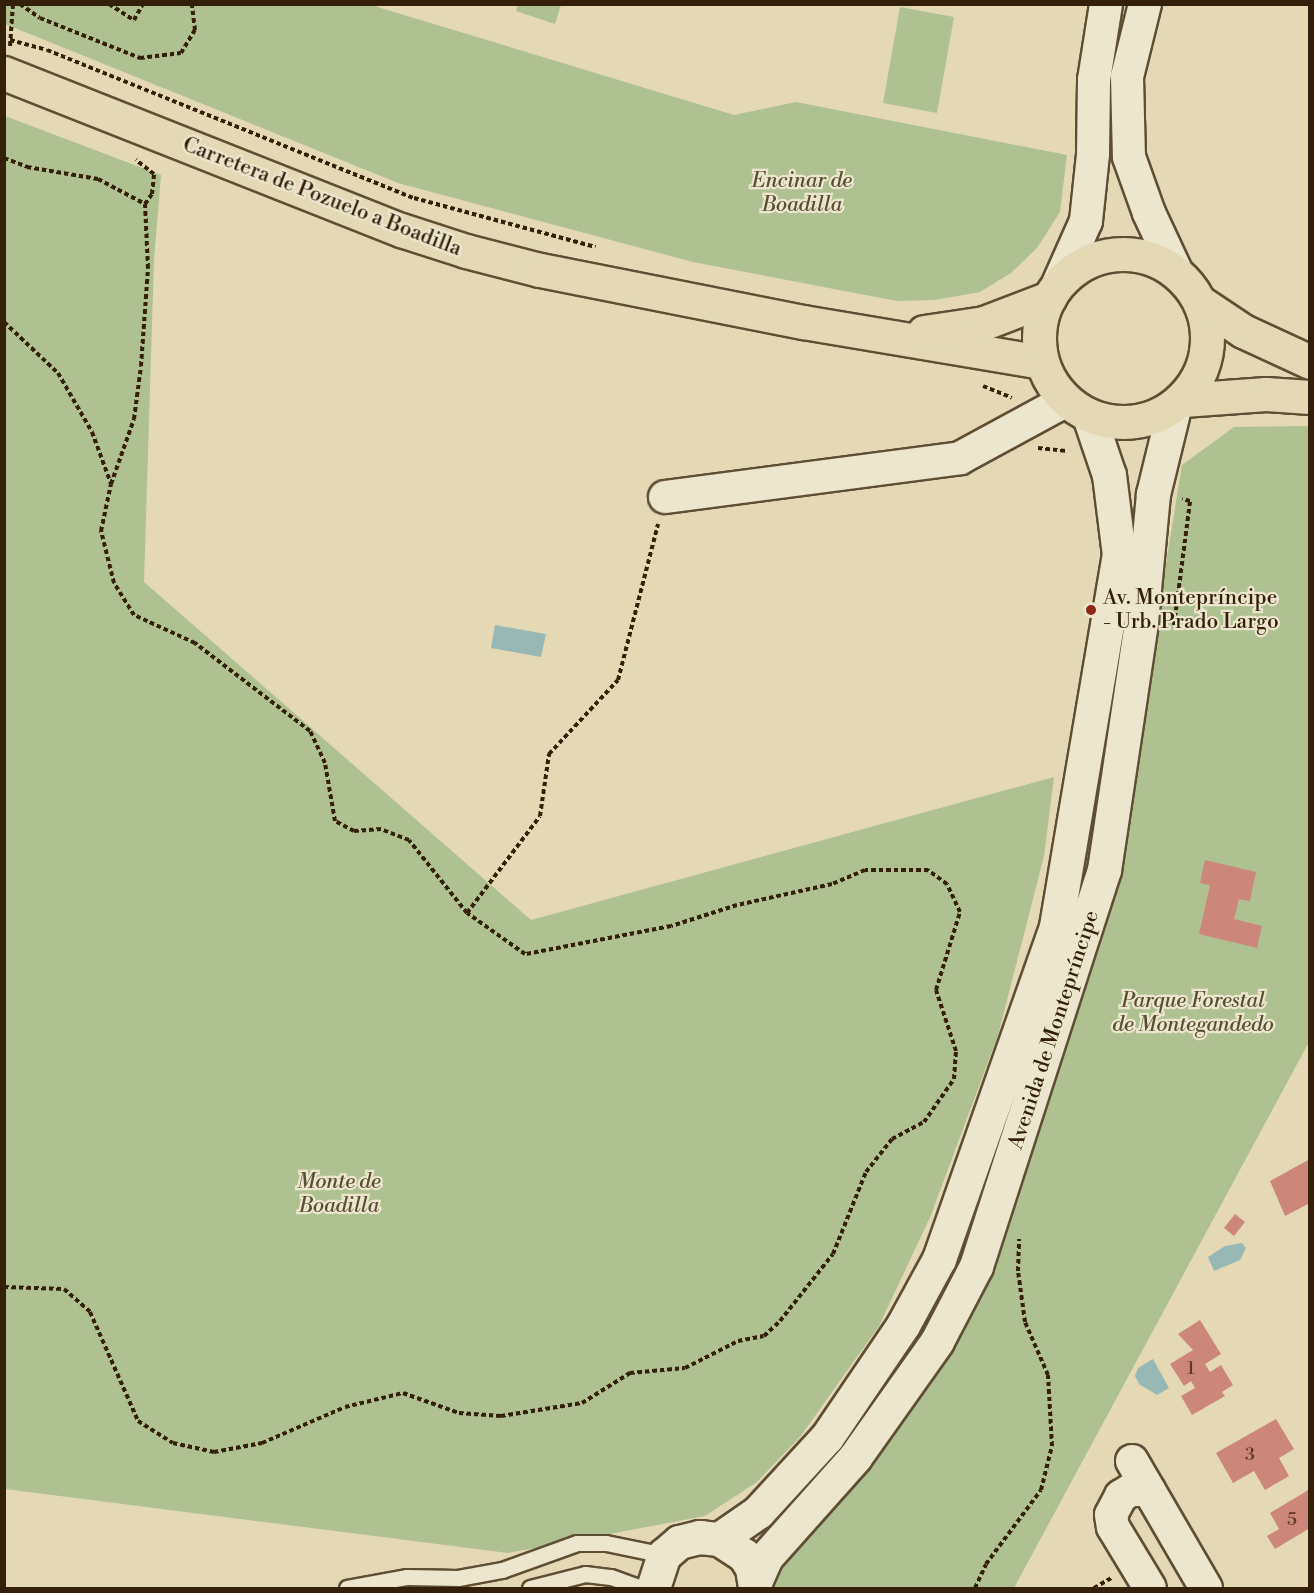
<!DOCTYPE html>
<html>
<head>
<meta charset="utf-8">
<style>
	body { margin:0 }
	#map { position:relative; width:1314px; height:1593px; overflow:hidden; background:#e4d9b4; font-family:"Libre Bodoni",serif }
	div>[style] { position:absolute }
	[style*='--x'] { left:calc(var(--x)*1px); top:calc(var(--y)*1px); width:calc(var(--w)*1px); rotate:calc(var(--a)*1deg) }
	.green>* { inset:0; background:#afc091 }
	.water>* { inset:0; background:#98b8b6 }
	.building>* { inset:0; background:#cd877a }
	.path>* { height:4px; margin-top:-2px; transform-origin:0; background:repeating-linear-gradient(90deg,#331f0a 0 4.5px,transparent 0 7.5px) }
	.roads { filter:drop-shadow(2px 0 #5f4e34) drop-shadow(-2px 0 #5f4e34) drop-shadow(0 2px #5f4e34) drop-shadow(0 -2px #5f4e34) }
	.lane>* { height:15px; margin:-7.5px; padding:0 7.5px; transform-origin:7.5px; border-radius:7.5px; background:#ede6ce }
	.street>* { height:32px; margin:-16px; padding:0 16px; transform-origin:16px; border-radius:16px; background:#ede6ce }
	.secondary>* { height:33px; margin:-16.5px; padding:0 16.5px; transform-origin:16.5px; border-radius:16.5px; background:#ede6ce }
	.primary>* { height:33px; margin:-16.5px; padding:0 16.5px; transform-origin:16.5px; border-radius:16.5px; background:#e4d9b4 }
	.primary>.ring { margin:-16.5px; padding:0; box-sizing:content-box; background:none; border:33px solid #e4d9b4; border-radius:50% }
	.dots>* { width:16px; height:16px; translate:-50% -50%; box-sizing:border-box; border:3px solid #ede6ce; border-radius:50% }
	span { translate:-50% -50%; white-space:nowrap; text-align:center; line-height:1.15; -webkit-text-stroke:4.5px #ede6ce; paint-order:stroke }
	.number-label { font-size:18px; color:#5a3926 }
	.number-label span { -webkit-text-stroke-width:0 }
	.park-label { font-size:21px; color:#584f32; font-style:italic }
	.street-label { font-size:21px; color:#331f0a }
	.poi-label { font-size:21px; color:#331f0a }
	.left { translate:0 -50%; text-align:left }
	.frame { position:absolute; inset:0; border:6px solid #331f0a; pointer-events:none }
</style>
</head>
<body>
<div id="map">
	<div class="green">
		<i style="clip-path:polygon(4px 5px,371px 5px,734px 115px,796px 102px,1067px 155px,1060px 212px,1037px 248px,1011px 273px,980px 292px,935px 300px,897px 301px,693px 262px,398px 183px,5px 24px)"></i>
		<i style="clip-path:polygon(518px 5px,518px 4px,561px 5px,555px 24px,516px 11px)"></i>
		<i style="clip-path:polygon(900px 7px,954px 17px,937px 113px,883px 103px)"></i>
		<i style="clip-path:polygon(5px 116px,161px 175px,154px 259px,144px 582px,531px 920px,1054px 777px,1044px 856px,998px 1035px,931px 1215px,879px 1326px,800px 1437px,757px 1482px,705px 1516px,508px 1553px,5px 1489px)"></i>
		<i style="clip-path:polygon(1309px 426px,1309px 1042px,1014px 1588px,774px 1588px,790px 1553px,827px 1515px,963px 1333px,1114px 884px,1182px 465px,1234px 427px)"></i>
	</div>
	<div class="water">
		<i style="clip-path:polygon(495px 625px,546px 634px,541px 657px,491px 648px)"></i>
		<i style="clip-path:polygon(1242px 1243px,1246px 1248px,1240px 1260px,1214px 1271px,1208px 1257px,1225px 1246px)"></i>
		<i style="clip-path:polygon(1153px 1359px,1169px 1388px,1157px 1395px,1139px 1384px,1135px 1376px,1138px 1368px)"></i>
	</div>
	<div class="building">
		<i style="clip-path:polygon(1205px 860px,1256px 872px,1250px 901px,1239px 899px,1234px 919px,1262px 926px,1257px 948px,1199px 934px,1210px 885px,1200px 883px)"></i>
		<i style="clip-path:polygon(1310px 1159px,1310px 1203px,1285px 1216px,1270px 1181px)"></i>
		<i style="clip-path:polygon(1235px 1214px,1245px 1222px,1234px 1236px,1224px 1228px)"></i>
		<i style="clip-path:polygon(1200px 1320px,1221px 1354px,1205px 1364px,1210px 1372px,1221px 1365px,1233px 1385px,1222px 1392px,1225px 1396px,1192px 1415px,1181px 1396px,1195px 1388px,1191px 1381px,1184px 1386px,1170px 1364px,1193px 1350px,1178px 1334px)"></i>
		<i style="clip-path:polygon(1276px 1419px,1294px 1449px,1279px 1458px,1289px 1476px,1265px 1490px,1254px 1471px,1233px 1483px,1216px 1453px)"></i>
		<i style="clip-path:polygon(1310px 1489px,1310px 1528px,1275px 1549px,1267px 1536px,1279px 1529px,1270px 1513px)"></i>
	</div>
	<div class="path">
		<i style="--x:20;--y:4;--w:24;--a:35"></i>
		<i style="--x:40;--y:18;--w:108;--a:21.8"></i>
		<i style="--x:140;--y:58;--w:41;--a:-7"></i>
		<i style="--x:181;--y:53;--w:27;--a:-59"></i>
		<i style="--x:195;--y:30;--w:26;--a:-97"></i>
		<i style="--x:109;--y:4;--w:30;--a:33"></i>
		<i style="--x:134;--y:20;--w:18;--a:-61"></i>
		<i style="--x:10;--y:40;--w:38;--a:15"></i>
		<i style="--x:47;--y:50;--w:396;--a:22"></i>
		<i style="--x:414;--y:198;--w:188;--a:15.1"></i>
		<i style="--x:10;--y:46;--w:42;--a:-85.9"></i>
		<i style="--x:4;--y:158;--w:25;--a:21"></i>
		<i style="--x:27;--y:167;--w:72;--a:9.6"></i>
		<i style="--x:98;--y:179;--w:53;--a:28"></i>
		<i style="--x:4;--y:322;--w:74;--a:43.4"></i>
		<i style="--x:58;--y:373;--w:68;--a:60"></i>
		<i style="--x:92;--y:432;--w:55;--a:69.9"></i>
		<i style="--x:983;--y:386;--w:31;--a:22"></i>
		<i style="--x:1038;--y:448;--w:30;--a:6"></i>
		<i style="--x:1174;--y:625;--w:125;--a:-82.6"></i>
		<i style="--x:1190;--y:501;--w:8;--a:-166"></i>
		<i style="--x:467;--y:913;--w:121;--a:-53"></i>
		<i style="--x:540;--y:816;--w:63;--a:-81.7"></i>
		<i style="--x:549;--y:754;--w:101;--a:-47"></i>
		<i style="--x:618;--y:680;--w:161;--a:-75.6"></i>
		<i style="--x:4;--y:1287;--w:60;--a:1.9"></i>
		<i style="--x:64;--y:1289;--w:35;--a:41"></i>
		<i style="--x:90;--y:1312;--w:119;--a:66.2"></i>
		<i style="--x:138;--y:1421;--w:41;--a:32.2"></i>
		<i style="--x:173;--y:1443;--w:42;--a:12.4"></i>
		<i style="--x:214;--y:1452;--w:49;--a:-10.6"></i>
		<i style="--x:262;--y:1443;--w:90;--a:-23.4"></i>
		<i style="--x:345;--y:1407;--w:60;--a:-13.6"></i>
		<i style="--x:403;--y:1393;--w:59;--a:19.7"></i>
		<i style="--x:459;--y:1413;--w:42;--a:4.1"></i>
		<i style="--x:501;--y:1416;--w:82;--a:-9.1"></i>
		<i style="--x:582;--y:1403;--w:57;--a:-32"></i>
		<i style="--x:630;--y:1373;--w:55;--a:-5.2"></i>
		<i style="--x:685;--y:1368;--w:59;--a:-27"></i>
		<i style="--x:738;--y:1341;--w:26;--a:-11"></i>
		<i style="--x:764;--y:1336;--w:22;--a:-43"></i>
		<i style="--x:780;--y:1321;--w:85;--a:-51.7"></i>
		<i style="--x:833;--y:1254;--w:88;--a:-68.1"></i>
		<i style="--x:866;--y:1172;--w:42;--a:-51.8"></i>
		<i style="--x:892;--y:1139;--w:36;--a:-28"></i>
		<i style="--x:924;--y:1122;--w:52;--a:-55.1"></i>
		<i style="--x:954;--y:1079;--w:28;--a:-86"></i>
		<i style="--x:956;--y:1051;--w:64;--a:-108.2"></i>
		<i style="--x:936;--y:990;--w:82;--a:-72.9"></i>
		<i style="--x:960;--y:912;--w:31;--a:-115"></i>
		<i style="--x:947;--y:884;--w:24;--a:-144"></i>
		<i style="--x:928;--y:870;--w:63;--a:180"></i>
		<i style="--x:865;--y:870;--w:36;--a:157"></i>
		<i style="--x:832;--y:884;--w:97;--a:167.5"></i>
		<i style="--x:737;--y:905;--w:69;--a:162.3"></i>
		<i style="--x:671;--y:926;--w:149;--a:169.1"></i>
		<i style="--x:525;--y:954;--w:71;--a:-144.7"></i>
		<i style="--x:467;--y:913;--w:93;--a:-128.5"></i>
		<i style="--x:409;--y:840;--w:30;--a:-159"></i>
		<i style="--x:381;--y:829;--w:27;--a:176"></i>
		<i style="--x:354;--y:831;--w:21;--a:-152"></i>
		<i style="--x:335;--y:821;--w:59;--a:-99.8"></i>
		<i style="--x:325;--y:763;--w:35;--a:-115"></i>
		<i style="--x:310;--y:731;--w:145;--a:-142.6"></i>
		<i style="--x:195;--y:643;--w:67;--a:-155.3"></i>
		<i style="--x:134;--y:615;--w:38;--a:-122"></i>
		<i style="--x:114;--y:583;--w:54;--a:-104"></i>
		<i style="--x:101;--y:531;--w:48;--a:-78"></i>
		<i style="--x:111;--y:484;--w:69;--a:-70.5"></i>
		<i style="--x:134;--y:419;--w:53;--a:-82.5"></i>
		<i style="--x:141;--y:366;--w:98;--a:-85.9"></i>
		<i style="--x:148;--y:268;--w:64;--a:-92.7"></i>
		<i style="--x:145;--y:204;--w:12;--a:-55"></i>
		<i style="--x:152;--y:194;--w:20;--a:-84"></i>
		<i style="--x:154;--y:174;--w:23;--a:-142"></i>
		<i style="--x:975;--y:1588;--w:26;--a:-65"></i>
		<i style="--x:986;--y:1564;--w:92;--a:-53.4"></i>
		<i style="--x:1041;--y:1490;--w:45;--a:-76"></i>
		<i style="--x:1052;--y:1446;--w:71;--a:-93.2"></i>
		<i style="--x:1048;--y:1375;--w:58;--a:-113.5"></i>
		<i style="--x:1025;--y:1322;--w:51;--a:-97.8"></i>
		<i style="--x:1018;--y:1271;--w:32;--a:-88"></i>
		<i style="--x:1094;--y:1588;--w:20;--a:-30"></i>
	</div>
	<div class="roads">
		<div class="lane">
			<i style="--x:347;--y:1588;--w:61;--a:-10.4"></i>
			<i style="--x:407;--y:1577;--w:51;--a:1.1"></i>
			<i style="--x:458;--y:1578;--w:45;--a:-10.3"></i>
			<i style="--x:502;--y:1570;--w:80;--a:-19.8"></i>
			<i style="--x:577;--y:1543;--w:29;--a:0"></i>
			<i style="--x:606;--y:1543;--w:59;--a:11.7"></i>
			<i style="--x:530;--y:1588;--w:57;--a:-14.3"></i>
			<i style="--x:585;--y:1574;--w:26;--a:7"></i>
			<i style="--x:611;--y:1577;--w:33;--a:20"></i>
		</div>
		<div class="street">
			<i style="--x:1145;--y:4;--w:75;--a:103.9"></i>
			<i style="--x:1127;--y:77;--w:80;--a:88.6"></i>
			<i style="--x:1129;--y:157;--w:59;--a:70.3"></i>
			<i style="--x:1149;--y:213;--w:66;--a:65"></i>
			<i style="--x:1058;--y:284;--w:69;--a:-66"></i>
			<i style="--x:1086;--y:221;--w:67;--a:-84"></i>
			<i style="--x:1093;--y:154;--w:74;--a:-89.2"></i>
			<i style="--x:1094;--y:80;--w:77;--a:-81"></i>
			<i style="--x:665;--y:497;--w:298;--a:-7.5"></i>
			<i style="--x:960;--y:458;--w:119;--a:-28.5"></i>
			<i style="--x:1132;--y:1461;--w:147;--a:59.8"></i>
			<i style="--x:1149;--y:1490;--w:18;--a:180"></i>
			<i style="--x:1131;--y:1490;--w:12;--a:149"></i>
			<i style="--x:1121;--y:1496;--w:21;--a:118"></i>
			<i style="--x:1111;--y:1515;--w:12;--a:81"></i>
			<i style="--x:1113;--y:1527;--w:71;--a:58.8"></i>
		</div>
		<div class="secondary">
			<i style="--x:719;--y:1539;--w:47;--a:-34.7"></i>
			<i style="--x:758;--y:1512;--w:102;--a:-47.4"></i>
			<i style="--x:827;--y:1437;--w:135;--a:-55.8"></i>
			<i style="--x:903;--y:1325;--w:75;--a:-61.4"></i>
			<i style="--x:939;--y:1259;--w:353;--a:-70.6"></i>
			<i style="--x:1056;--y:926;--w:376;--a:-80.4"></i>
			<i style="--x:1119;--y:555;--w:81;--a:-97.1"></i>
			<i style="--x:1109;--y:475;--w:62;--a:-108.7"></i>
			<i style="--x:755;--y:1582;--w:27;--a:-66"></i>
			<i style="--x:766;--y:1557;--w:134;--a:-48.3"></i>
			<i style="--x:855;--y:1457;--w:142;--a:-54.7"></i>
			<i style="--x:937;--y:1341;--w:85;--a:-62.5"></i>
			<i style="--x:976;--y:1266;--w:416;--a:-72.1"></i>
			<i style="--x:1104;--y:870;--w:252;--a:-81.5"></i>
			<i style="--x:1141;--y:621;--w:128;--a:-84.6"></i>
			<i style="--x:1153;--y:494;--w:89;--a:-76.3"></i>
			<i style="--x:653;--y:1588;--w:35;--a:-72"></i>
			<i style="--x:664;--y:1555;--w:20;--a:-41"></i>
			<i style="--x:679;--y:1542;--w:21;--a:-14"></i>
			<i style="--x:699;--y:1537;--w:20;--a:6"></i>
			<i style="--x:719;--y:1539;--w:30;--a:33"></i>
			<i style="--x:744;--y:1555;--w:15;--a:58"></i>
			<i style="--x:752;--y:1568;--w:20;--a:81"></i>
		</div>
		<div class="primary">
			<i style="--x:4;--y:73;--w:427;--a:21.6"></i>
			<i style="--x:401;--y:230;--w:68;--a:17.9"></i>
			<i style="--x:466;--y:251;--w:76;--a:14.4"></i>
			<i style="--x:540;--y:270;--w:268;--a:11.2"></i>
			<i style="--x:803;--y:322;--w:242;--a:9.5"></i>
			<i class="ring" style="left:1039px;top:254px;width:135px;height:135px"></i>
			<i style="--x:1201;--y:303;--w:50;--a:33.7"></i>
			<i style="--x:1243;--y:331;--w:74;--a:24.8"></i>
			<i style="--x:924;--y:332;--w:61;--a:-8.5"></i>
			<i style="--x:984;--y:323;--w:70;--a:-21"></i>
			<i style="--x:1183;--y:400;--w:83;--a:-4.1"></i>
			<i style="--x:1266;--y:394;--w:44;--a:3.9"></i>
		</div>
	</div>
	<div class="dots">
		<i style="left:1091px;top:610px;background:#8f2418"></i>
	</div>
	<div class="number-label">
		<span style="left:1191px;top:1369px">1</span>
		<span style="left:1250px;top:1455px">3</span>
		<span style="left:1292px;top:1520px">5</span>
	</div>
	<div class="park-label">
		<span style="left:802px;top:193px">Encinar de<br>Boadilla</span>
		<span style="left:1193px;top:1013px">Parque Forestal<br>de Montegandedo</span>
		<span style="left:339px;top:1194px">Monte de<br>Boadilla</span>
	</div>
	<div class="street-label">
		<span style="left:322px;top:197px;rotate:21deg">Carretera de Pozuelo a Boadilla</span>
		<span style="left:1054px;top:1030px;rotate:-72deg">Avenida de Montepríncipe</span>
	</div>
	<div class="poi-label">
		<span class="left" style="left:1103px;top:610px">Av. Montepríncipe<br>- Urb. Prado Largo</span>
	</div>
	<div class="frame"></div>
</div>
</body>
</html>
